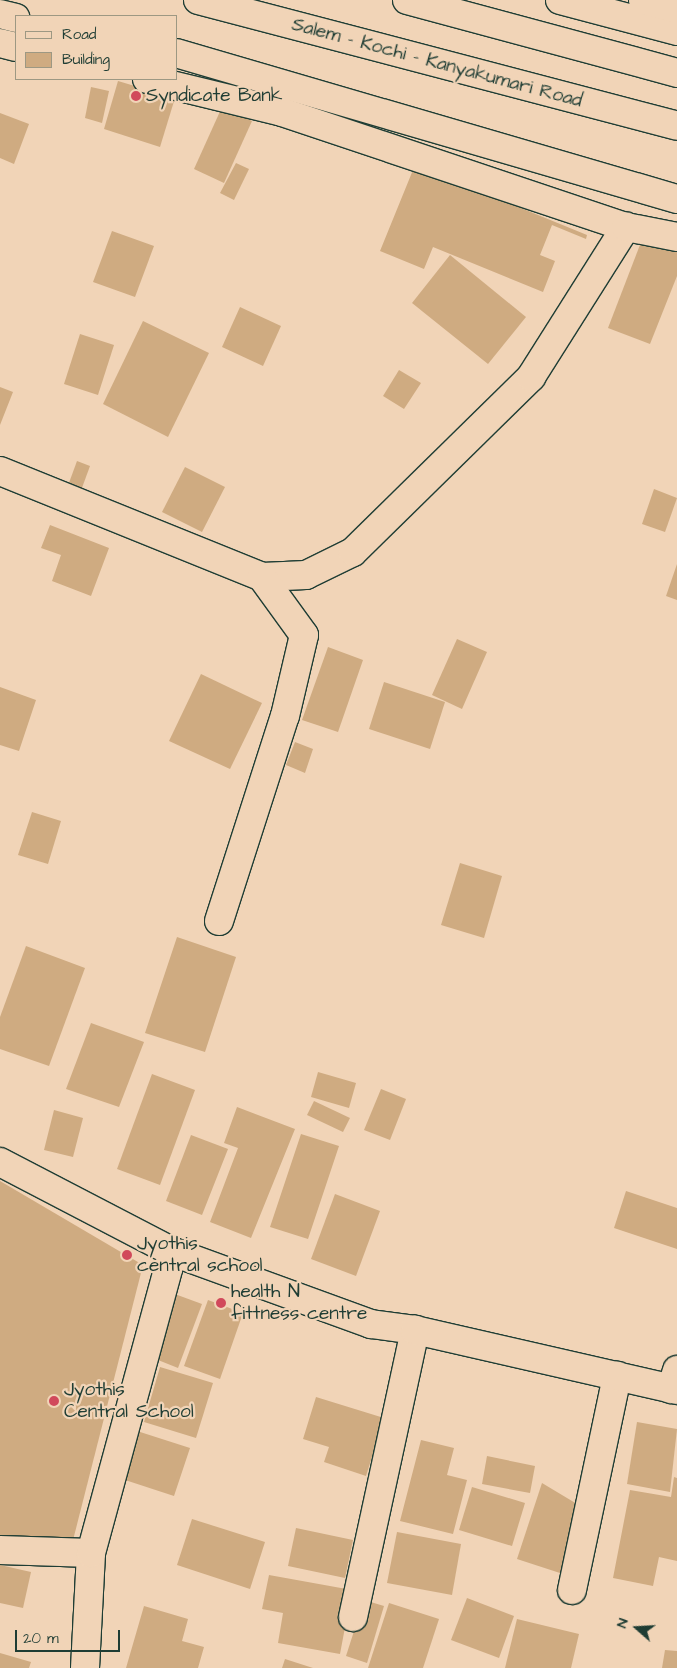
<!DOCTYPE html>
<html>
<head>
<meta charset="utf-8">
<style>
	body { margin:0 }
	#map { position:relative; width:677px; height:1668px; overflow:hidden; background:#f1d4b7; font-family:"Architects Daughter",sans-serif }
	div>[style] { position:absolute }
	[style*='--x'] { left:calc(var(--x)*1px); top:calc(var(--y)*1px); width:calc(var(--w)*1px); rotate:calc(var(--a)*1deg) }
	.building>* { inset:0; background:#cfab81 }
	.roads { filter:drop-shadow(1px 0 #1f3d34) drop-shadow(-1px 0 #1f3d34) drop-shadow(0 1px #1f3d34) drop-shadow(0 -1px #1f3d34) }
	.minor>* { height:28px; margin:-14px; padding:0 14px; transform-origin:14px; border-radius:14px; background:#f1d4b7 }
	.major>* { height:28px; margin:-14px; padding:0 14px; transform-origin:14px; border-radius:14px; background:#f1d4b7 }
	.highway>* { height:28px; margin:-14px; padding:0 14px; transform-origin:14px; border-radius:14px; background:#f1d4b7 }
	.dots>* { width:14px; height:14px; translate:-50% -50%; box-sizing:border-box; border:2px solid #f1d4b7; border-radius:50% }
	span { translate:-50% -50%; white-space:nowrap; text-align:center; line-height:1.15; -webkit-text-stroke:4.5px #f1d4b7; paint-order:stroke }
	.street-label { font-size:19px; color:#1f3d34 }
	.poi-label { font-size:19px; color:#1f3d34 }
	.left { translate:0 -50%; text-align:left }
	.legend { position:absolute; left:15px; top:15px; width:162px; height:65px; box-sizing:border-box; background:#f1d4b7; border:1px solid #9d9883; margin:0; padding:6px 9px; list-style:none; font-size:15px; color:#1f3d34 }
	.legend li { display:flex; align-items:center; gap:10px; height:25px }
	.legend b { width:25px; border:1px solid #9d9883 }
	.north { position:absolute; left:612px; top:1603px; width:50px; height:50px; -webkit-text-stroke:4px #f1d4b7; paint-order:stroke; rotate:289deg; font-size:14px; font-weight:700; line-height:20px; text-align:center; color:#1f3d34 }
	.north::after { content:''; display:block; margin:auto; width:18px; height:22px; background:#1f3d34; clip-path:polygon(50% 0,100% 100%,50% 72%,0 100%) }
	.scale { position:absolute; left:15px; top:1630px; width:105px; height:22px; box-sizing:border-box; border:2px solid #1f3d34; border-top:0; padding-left:6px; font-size:15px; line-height:18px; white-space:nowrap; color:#1f3d34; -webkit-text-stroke:4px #f1d4b7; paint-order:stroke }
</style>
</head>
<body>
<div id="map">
	<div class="building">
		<i style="clip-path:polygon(118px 81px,175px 98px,160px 147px,104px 129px)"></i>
		<i style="clip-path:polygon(91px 87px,109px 91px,102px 123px,85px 118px)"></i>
		<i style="clip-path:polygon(222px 107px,252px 121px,224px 183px,194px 169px)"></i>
		<i style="clip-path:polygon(0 113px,29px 124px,14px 164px,0 158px)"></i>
		<i style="clip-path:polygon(236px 163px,249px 169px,234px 200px,220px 193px)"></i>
		<i style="clip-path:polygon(415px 165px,587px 235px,586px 239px,552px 225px,540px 255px,555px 261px,543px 292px,433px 247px,424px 269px,380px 251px)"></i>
		<i style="clip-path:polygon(112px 231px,154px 246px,135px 297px,93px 282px)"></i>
		<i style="clip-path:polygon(643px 237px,677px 251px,677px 276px,650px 344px,608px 328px)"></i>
		<i style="clip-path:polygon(450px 255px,526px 317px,488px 364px,412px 303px)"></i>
		<i style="clip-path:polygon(240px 307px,281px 326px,263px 366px,222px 347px)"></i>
		<i style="clip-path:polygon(143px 321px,209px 353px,168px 437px,103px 404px)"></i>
		<i style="clip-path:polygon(80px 334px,114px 345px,98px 395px,64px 384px)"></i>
		<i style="clip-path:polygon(399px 370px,421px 383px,404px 409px,383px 396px)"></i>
		<i style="clip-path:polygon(0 387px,13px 392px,0 425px)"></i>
		<i style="clip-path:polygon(77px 461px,90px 466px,79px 496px,66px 491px)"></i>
		<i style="clip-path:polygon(185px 467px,225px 487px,202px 532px,162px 512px)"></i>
		<i style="clip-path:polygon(654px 489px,677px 498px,665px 532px,642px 524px)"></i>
		<i style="clip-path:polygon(50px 525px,109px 548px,91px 596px,52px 581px,61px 555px,41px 548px)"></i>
		<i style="clip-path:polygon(677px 564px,677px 600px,666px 596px)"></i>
		<i style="clip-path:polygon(457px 639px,487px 652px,462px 709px,432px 695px)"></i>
		<i style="clip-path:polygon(328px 647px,363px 660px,338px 732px,302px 720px)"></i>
		<i style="clip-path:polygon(201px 674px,262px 703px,230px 769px,169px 741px)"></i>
		<i style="clip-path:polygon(384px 682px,445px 702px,430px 749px,369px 729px)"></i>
		<i style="clip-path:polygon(0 687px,36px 700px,19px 751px,0 745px)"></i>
		<i style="clip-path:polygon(295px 742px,313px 749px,305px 773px,286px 765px)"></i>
		<i style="clip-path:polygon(32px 812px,61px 821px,48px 864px,18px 855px)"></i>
		<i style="clip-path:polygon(460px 863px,502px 876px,484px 938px,441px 925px)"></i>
		<i style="clip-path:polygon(177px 937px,236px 957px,205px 1052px,145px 1033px)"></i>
		<i style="clip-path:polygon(26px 946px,85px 968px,49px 1066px,0 1049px,0 1017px)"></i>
		<i style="clip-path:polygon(91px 1023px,144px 1042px,119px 1107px,66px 1089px)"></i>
		<i style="clip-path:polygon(318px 1072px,356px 1083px,349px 1108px,311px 1097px)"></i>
		<i style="clip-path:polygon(152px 1074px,195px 1090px,160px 1185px,117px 1169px)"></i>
		<i style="clip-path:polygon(381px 1089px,406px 1099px,390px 1140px,364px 1130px)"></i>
		<i style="clip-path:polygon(314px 1101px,350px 1118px,343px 1132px,307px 1115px)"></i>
		<i style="clip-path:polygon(237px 1107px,295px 1129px,251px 1238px,210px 1222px,238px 1148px,224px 1143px)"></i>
		<i style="clip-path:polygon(54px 1110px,83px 1118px,73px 1157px,44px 1150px)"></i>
		<i style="clip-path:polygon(301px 1134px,339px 1146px,308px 1239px,270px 1227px)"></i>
		<i style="clip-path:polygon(191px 1135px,228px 1149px,202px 1215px,166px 1201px)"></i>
		<i style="clip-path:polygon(0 1181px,143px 1265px,70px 1552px,0 1537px)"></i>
		<i style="clip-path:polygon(626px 1191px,677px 1208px,677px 1249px,614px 1228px)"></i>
		<i style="clip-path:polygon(335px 1194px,380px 1211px,356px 1276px,311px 1259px)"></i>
		<i style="clip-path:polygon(172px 1293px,202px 1304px,178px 1368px,148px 1356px)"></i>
		<i style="clip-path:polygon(208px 1300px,243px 1313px,220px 1379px,184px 1366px)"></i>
		<i style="clip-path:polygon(160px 1367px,213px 1383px,196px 1438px,144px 1422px)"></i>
		<i style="clip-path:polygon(316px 1397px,384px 1418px,366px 1476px,324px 1462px,329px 1447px,303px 1439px)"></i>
		<i style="clip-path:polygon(637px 1422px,677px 1429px,670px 1492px,627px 1484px)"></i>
		<i style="clip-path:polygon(137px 1431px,190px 1448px,174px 1496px,122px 1479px)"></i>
		<i style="clip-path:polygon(421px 1440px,454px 1448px,447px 1475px,467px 1480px,453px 1534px,400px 1521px)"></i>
		<i style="clip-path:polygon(487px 1456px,535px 1466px,530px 1493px,482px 1484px)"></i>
		<i style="clip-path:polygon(674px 1477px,677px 1478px,677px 1561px,659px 1557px,653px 1586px,613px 1578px,630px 1490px,671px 1497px)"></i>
		<i style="clip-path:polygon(542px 1483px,577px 1504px,563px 1574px,517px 1559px)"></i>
		<i style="clip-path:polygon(472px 1487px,525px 1503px,512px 1546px,459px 1530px)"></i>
		<i style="clip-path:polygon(192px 1519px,265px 1542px,250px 1589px,177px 1565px)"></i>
		<i style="clip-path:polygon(296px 1528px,353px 1540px,345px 1578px,288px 1566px)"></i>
		<i style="clip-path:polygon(397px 1532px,461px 1544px,452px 1595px,387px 1583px)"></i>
		<i style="clip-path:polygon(0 1565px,31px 1572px,23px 1608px,0 1603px)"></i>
		<i style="clip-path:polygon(269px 1575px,352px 1590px,340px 1654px,278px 1643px,283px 1613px,262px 1609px)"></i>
		<i style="clip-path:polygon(467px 1598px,514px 1616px,499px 1658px,451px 1640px)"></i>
		<i style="clip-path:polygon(364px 1600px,384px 1606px,367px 1663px,346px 1656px)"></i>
		<i style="clip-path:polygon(389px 1603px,439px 1619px,423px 1668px,368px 1668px)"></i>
		<i style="clip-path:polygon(144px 1606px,188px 1619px,182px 1641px,204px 1647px,198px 1668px,126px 1668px)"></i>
		<i style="clip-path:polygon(517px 1619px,579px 1634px,571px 1668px,505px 1668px)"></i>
		<i style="clip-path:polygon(665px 1650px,677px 1651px,677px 1668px,662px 1668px)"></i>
		<i style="clip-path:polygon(0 1653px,31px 1662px,29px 1668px,0 1668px)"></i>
		<i style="clip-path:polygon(285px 1659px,313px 1668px,282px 1668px)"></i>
	</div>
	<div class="roads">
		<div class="minor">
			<i style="--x:0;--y:471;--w:283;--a:22"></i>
			<i style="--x:262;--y:577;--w:44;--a:-2.6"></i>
			<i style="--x:306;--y:575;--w:52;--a:-26.1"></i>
			<i style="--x:353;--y:552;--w:250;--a:-44.5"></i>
			<i style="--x:531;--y:377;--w:178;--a:-57.7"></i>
			<i style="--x:219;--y:921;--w:215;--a:-72.2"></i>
			<i style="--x:285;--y:716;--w:83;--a:-76.8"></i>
			<i style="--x:304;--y:635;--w:72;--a:-125.9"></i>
			<i style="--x:671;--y:1389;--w:20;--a:-72"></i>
			<i style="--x:0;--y:1550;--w:91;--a:1.9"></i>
			<i style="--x:572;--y:1590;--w:219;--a:-78.1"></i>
			<i style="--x:353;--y:1617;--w:294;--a:-77.8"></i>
			<i style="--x:85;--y:1668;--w:115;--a:-87"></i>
			<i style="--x:91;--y:1553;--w:312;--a:-74.8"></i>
		</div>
		<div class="major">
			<i style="--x:560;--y:0;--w:121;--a:14.8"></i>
			<i style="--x:643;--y:0;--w:35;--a:15"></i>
			<i style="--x:0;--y:14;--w:16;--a:14"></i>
			<i style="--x:0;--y:43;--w:16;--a:14"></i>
			<i style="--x:176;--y:53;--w:522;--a:16.25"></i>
			<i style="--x:147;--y:79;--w:139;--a:13.7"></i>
			<i style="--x:282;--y:112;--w:363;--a:18.5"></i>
			<i style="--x:626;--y:227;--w:52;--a:11.1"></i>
			<i style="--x:0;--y:1162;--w:195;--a:27.5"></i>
			<i style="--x:173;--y:1252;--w:211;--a:20"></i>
			<i style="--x:371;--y:1324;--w:44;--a:7.8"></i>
			<i style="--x:415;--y:1330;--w:269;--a:12.9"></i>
		</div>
		<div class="highway">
			<i style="--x:198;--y:0;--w:495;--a:14.7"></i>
			<i style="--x:407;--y:0;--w:280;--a:15.1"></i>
		</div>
	</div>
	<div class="dots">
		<i style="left:136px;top:96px;background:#d1495b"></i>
		<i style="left:127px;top:1255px;background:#d1495b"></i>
		<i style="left:221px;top:1303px;background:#d1495b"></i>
		<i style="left:54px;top:1401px;background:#d1495b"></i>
	</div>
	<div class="street-label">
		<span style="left:437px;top:63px;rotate:15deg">Salem - Kochi - Kanyakumari Road</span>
	</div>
	<div class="poi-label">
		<span class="left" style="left:146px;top:96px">Syndicate Bank</span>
		<span class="left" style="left:137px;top:1255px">Jyothis<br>central school</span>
		<span class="left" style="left:231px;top:1303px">health N<br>fittness centre</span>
		<span class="left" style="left:64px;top:1401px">Jyothis<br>Central School</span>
	</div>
	<ul class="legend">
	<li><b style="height:6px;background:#f1d4b7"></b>Road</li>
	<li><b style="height:14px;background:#cfab81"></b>Building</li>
	</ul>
	<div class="north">N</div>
	<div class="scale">20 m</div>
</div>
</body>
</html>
